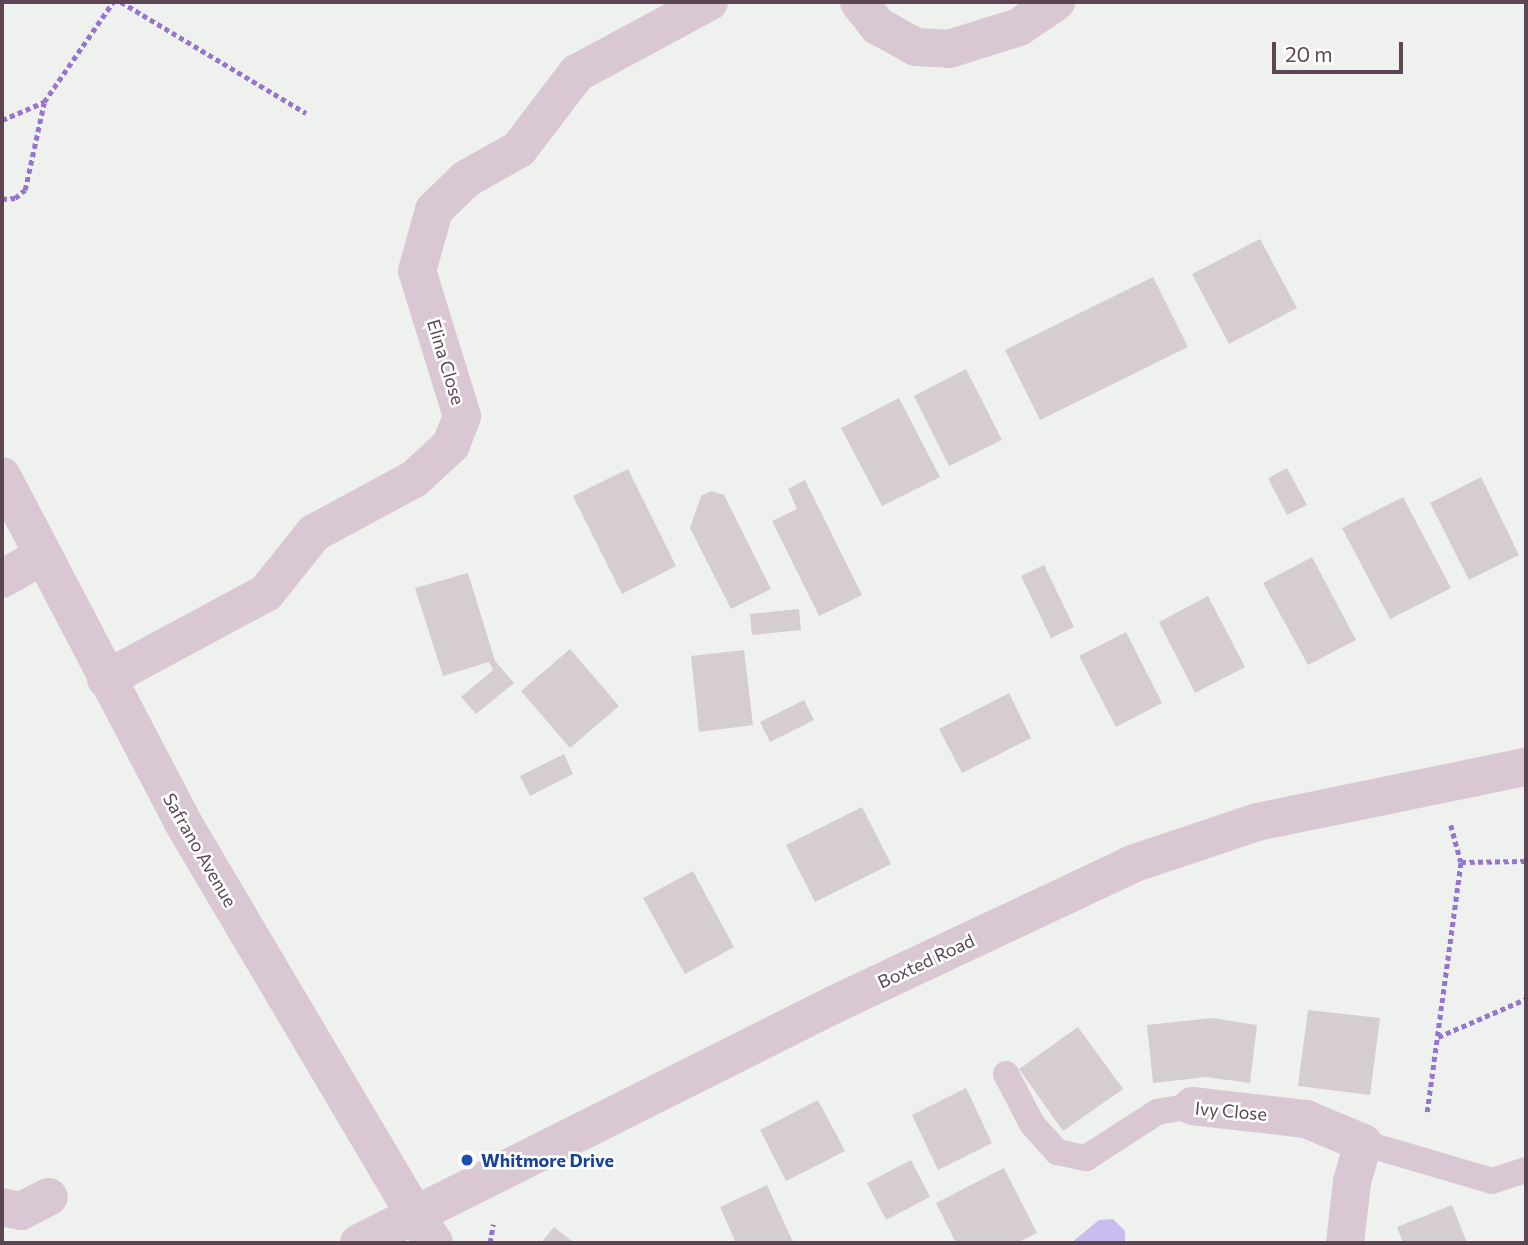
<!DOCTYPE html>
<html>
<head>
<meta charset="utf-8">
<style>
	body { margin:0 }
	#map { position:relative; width:1528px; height:1245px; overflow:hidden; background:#eef1ee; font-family:Commissioner,sans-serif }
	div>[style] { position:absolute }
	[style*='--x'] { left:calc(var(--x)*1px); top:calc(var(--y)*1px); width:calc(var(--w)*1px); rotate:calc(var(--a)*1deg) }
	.green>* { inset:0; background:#cabcef }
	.building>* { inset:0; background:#d6cdd1 }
	.path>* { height:4.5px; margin-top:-2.25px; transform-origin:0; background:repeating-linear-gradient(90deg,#9774cd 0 5px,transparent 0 8.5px) }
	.service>* { height:26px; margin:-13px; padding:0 13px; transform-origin:13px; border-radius:13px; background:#d9c8d3 }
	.minor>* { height:38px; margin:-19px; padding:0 19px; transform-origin:19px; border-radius:19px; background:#d9c8d3 }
	.tertiary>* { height:38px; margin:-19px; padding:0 19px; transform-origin:19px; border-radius:19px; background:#d9c8d3 }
	.dots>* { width:19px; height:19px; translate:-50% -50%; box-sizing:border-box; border:4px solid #fff; border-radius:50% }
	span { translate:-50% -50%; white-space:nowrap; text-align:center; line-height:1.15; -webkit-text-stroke:5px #fff; paint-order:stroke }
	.street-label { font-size:18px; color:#5c4654 }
	.transit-label { font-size:18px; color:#164399; font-weight:700 }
	.left { translate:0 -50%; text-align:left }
	.frame { position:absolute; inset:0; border:4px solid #5c4654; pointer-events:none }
	.scale { position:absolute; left:1272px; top:42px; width:131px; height:32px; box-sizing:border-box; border:4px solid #5c4654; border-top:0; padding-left:9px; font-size:21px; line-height:24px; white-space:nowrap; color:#5c4654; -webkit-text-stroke:5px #fff; paint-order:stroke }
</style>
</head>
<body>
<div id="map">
	<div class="green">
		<i style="clip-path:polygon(1113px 1219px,1125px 1231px,1125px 1243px,1071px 1243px,1099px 1220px)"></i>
	</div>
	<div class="building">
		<i style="clip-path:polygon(1260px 239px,1297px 308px,1229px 344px,1192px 274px)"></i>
		<i style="clip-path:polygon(1153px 277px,1188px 347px,1040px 420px,1005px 350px)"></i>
		<i style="clip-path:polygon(966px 369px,1002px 440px,949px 466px,914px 396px)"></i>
		<i style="clip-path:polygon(899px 398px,940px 477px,882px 506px,841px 428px)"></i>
		<i style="clip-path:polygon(1287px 468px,1307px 505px,1287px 515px,1268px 478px)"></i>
		<i style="clip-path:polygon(628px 469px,676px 566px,622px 594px,573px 496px)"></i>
		<i style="clip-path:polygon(1481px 477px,1519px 555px,1469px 580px,1430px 503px)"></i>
		<i style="clip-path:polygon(805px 480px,862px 595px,819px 616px,772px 521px,797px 509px,788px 489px)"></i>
		<i style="clip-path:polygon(711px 491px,724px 495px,771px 589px,731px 609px,690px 528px,701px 496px)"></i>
		<i style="clip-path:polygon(1403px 497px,1451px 588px,1390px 619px,1342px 528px)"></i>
		<i style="clip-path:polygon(1312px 557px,1356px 640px,1308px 665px,1263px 583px)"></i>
		<i style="clip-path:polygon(1044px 565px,1074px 627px,1051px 638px,1021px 576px)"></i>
		<i style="clip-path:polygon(468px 573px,495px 661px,514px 683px,476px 714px,461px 697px,493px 670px,489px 662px,443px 676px,415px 588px)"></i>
		<i style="clip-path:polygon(1208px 596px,1245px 667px,1195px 693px,1159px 622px)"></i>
		<i style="clip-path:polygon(799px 609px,801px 630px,752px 635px,750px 614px)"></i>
		<i style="clip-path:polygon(1126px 632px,1162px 703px,1116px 727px,1079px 656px)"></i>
		<i style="clip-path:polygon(570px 649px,619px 706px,570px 748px,521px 691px)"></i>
		<i style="clip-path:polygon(744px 650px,753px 725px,699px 732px,691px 656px)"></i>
		<i style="clip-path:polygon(1009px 693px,1031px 738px,962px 773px,939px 729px)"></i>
		<i style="clip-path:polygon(804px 700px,814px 720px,770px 742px,760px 722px)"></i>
		<i style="clip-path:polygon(564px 754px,573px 774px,530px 796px,520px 776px)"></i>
		<i style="clip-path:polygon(862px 807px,891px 864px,815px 902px,786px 845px)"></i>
		<i style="clip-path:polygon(693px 871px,734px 947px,685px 974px,643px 898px)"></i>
		<i style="clip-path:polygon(1308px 1010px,1380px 1018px,1370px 1095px,1298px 1086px)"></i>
		<i style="clip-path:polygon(1212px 1018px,1257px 1025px,1250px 1083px,1206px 1077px,1153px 1083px,1147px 1025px)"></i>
		<i style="clip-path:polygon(1078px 1027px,1123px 1089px,1063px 1131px,1019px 1069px)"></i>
		<i style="clip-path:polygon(966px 1088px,992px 1143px,938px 1170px,912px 1115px)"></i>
		<i style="clip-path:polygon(818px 1100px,845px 1151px,786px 1181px,760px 1130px)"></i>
		<i style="clip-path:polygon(911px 1160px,930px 1197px,886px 1220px,867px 1183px)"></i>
		<i style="clip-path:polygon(1004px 1168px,1037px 1233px,1017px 1243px,956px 1243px,936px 1203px)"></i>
		<i style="clip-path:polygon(767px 1185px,793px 1242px,736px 1243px,720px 1207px)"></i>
		<i style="clip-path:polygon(1452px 1205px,1467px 1243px,1403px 1243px,1397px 1227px)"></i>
		<i style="clip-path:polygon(554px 1227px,574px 1243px,541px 1243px)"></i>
	</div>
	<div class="path">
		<i style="--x:121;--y:2;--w:216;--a:31"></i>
		<i style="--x:2;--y:120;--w:46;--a:-23.2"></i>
		<i style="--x:44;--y:102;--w:121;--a:-55.4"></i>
		<i style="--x:2;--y:199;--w:13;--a:-4"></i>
		<i style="--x:15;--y:198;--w:13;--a:-39"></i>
		<i style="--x:25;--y:190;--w:89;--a:-77.7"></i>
		<i style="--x:1451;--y:825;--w:38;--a:75"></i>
		<i style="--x:1461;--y:862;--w:65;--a:-0.9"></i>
		<i style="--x:1438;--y:1037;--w:96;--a:-23.4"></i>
		<i style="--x:1427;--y:1112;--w:252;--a:-82.3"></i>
		<i style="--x:490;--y:1243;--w:19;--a:-81"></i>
	</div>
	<div class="service">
		<i style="--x:1006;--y:1074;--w:56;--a:62.5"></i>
		<i style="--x:1032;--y:1124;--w:38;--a:48"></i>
		<i style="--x:1057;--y:1152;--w:30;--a:12"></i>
		<i style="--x:1086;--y:1158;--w:85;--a:-32.9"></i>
		<i style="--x:1157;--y:1112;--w:36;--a:-10"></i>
		<i style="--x:1363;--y:1143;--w:134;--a:16.4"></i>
		<i style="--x:1492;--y:1181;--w:36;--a:-18"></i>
	</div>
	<div class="minor">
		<i style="--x:859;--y:2;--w:31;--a:52"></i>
		<i style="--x:878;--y:26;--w:43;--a:28.9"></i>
		<i style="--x:916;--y:47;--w:33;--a:3"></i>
		<i style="--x:949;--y:49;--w:73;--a:-17.4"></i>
		<i style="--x:1019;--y:27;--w:45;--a:-34"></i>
		<i style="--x:2;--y:579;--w:46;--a:-29.9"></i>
		<i style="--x:106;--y:679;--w:182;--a:-28.3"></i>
		<i style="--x:266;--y:593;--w:77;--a:-51.3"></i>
		<i style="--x:314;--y:533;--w:114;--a:-28.4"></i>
		<i style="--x:414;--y:479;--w:50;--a:-42.6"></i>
		<i style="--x:451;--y:445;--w:31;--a:-69"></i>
		<i style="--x:462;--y:416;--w:152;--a:-107.2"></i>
		<i style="--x:417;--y:271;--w:63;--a:-74.4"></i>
		<i style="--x:434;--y:210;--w:45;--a:-44.1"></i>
		<i style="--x:466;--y:179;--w:61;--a:-29.5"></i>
		<i style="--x:519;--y:149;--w:96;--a:-52.7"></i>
		<i style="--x:577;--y:73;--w:150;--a:-28.3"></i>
		<i style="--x:1192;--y:1106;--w:115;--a:6.5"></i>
		<i style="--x:1306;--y:1119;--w:62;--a:22.8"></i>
		<i style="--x:1363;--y:1143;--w:41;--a:105.8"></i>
		<i style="--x:1352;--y:1182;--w:61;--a:96.5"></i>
		<i style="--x:2;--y:1207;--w:19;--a:12"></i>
		<i style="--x:21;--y:1211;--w:31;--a:-27"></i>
		<i style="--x:414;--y:1214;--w:35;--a:55"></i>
	</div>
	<div class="tertiary">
		<i style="--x:2;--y:476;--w:389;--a:62.4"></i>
		<i style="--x:182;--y:821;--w:456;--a:59.4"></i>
		<i style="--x:359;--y:1243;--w:530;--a:-26.66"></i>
		<i style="--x:833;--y:1005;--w:331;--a:-25.2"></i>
		<i style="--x:1132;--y:864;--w:132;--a:-18.6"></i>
		<i style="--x:1257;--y:822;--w:275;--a:-11.6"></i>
	</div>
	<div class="dots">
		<i style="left:467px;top:1160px;background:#1a4fb4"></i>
	</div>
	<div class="street-label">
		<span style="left:446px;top:362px;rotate:73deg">Elina Close</span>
		<span style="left:200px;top:850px;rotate:60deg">Safrano Avenue</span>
		<span style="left:926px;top:961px;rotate:-25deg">Boxted Road</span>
		<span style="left:1231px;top:1111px;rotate:5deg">Ivy Close</span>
	</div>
	<div class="transit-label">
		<span class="left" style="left:481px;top:1160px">Whitmore Drive</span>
	</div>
	<div class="frame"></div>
	<div class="scale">20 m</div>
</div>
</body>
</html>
